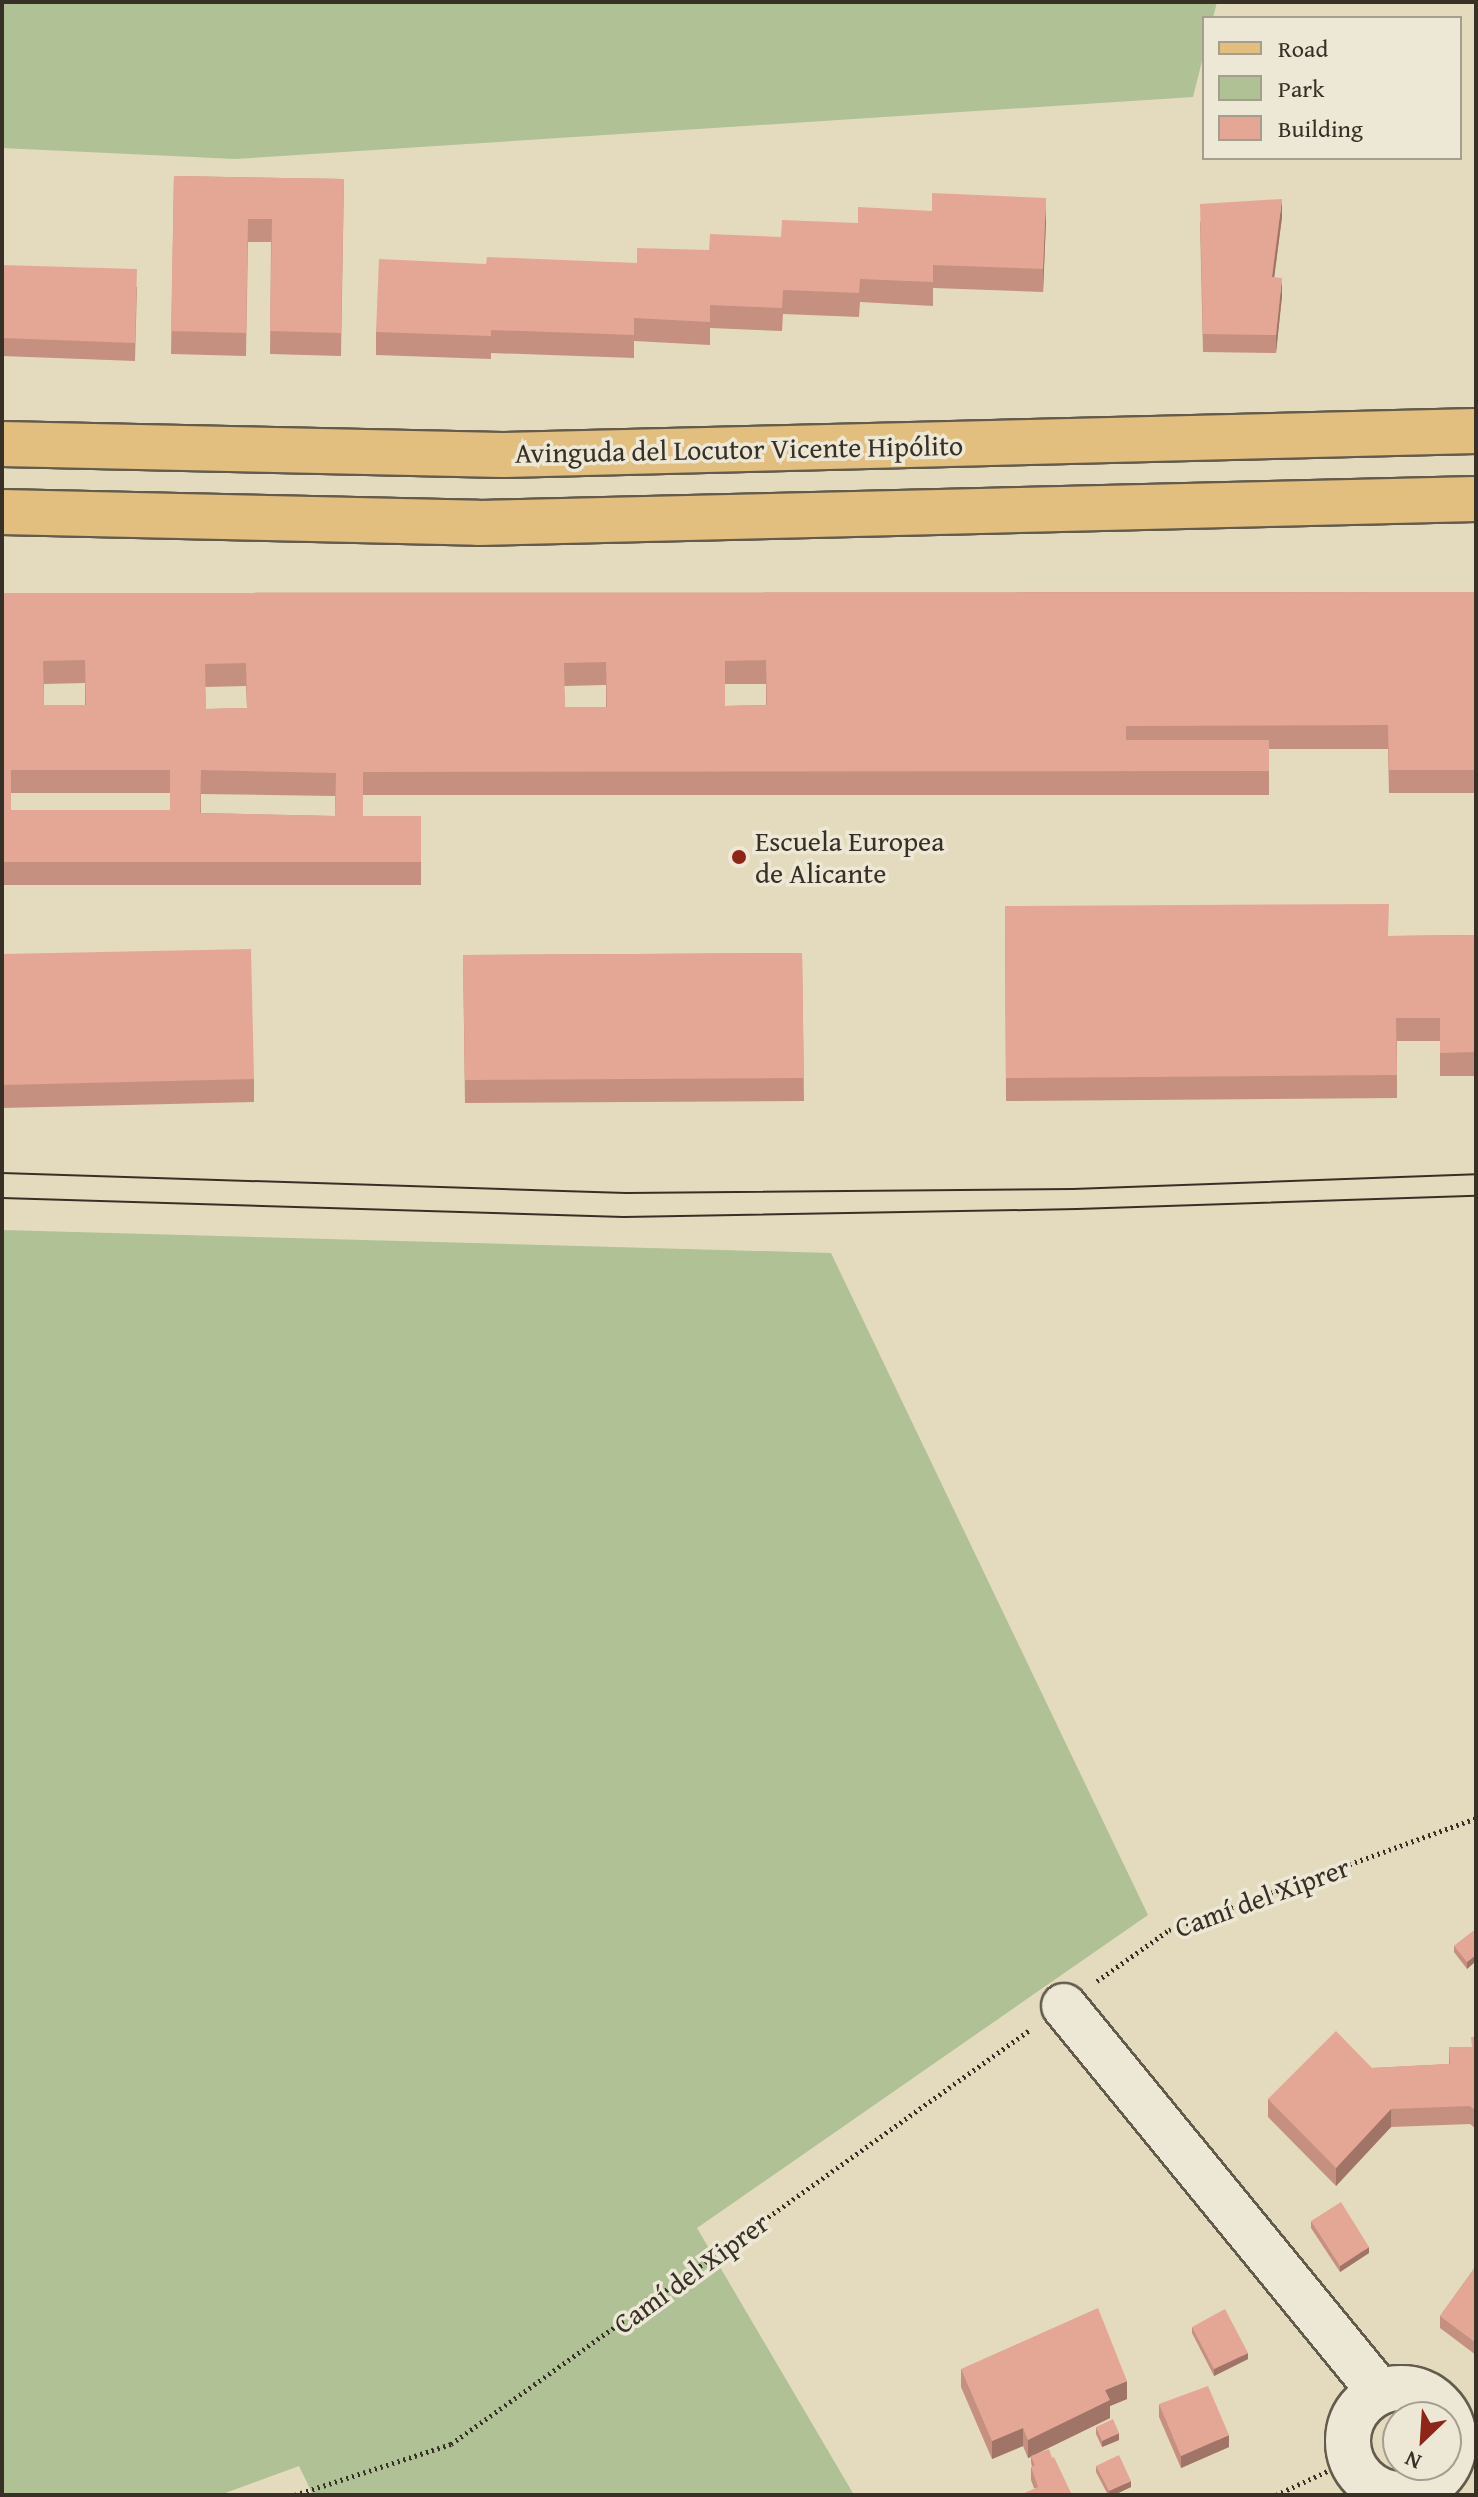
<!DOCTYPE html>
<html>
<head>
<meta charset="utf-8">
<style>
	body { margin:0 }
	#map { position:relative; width:1478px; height:2497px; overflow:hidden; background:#e4dbbe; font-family:"Gentium Book Plus",serif }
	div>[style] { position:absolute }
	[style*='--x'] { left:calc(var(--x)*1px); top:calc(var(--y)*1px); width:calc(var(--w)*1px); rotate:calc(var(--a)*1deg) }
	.green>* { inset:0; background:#afc195 }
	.path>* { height:5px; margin-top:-2.5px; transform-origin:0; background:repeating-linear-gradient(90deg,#383026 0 2px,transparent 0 6px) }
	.roads { filter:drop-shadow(2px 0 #635b4c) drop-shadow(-2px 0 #635b4c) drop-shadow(0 2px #635b4c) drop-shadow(0 -2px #635b4c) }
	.minor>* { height:44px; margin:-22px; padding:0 22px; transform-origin:22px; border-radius:22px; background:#ede8d5 }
	.minor>.ring { margin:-22px; padding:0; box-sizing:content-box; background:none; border:44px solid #ede8d5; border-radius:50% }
	.major>* { height:44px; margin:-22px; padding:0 22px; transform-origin:22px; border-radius:22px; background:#e2be7f }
	.tram>* { height:2px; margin:-1px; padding:0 1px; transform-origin:1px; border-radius:1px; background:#383026 }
	.wall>* { inset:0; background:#c59080 }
	.shaded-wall>* { inset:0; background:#a07568 }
	.building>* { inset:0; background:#e5a795 }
	.dots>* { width:22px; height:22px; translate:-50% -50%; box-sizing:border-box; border:4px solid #ede8d5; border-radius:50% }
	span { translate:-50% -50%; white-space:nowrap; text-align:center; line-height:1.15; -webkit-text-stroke:7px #ede8d5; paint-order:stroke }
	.street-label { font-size:28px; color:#383026 }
	.poi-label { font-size:28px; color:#383026 }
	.left { translate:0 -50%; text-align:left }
	.frame { position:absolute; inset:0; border:4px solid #383026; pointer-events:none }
	.legend { position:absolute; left:1202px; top:16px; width:260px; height:144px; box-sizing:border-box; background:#ede8d5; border:2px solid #a59e8f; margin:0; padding:10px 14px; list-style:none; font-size:24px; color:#383026 }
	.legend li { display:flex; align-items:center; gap:16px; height:40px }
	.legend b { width:40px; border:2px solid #a59e8f }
	.north { position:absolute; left:1382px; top:2401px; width:80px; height:80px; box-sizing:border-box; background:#ede8d5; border:2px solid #a59e8f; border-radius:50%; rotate:205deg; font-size:22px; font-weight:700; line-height:32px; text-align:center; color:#383026 }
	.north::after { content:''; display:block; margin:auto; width:28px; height:36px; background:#8f2418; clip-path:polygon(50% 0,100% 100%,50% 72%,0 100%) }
</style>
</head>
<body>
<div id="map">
	<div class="green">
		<i style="clip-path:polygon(2px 2px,1217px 2px,1213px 18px,1204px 18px,1204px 53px,1193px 97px,235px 159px,2px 148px)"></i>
		<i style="clip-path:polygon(2px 1230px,831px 1253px,1148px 1915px,697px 2228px,854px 2495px,313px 2495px,299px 2466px,220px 2495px,2px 2495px)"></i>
	</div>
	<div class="path">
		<i style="--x:1097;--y:1981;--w:88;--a:-35.3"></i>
		<i style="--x:1169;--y:1930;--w:327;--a:-20"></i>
		<i style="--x:295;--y:2495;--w:164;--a:-18.1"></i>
		<i style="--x:451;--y:2444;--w:713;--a:-35.58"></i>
		<i style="--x:1276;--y:2495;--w:83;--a:-25"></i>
	</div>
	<div class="roads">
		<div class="minor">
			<i style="--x:1064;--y:2006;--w:497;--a:50.7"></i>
			<i class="ring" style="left:1348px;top:2388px;width:62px;height:62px"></i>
		</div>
		<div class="major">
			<i style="--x:2;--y:444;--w:502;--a:1.26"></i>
			<i style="--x:504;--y:455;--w:972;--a:-1.41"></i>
			<i style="--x:2;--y:512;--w:476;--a:1.3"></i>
			<i style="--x:478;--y:523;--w:998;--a:-1.38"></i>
		</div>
	</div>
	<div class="tram">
		<i style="--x:2;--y:1173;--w:624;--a:1.84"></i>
		<i style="--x:626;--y:1193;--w:447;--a:-0.5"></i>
		<i style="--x:1073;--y:1189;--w:403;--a:-2.1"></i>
		<i style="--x:2;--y:1198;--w:622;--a:1.75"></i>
		<i style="--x:624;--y:1217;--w:453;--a:-1"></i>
		<i style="--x:1077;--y:1209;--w:399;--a:-1.9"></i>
	</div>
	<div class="wall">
		<i style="clip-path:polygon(174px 176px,344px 179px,341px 356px,270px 354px,271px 242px,248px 242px,246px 356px,171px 354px)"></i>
		<i style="clip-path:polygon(1282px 217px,1274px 277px,1282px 296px,1276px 353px,1203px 352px,1200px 222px)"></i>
		<i style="clip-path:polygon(1046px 221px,1043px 292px,933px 288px,933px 306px,860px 302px,859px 317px,783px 314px,782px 331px,710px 328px,710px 345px,634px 341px,634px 358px,491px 353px,491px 359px,376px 355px,376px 332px,486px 264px,637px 263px,858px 223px)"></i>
		<i style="clip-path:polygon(2px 265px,137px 287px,135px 361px,2px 356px)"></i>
		<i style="clip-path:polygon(evenodd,1476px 592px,1476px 793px,1389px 793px,1388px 749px,1269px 749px,1269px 795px,363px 795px,363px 816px,421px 816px,421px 885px,2px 885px,2px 593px,1476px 592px,85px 683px,85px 705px,44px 705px,44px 684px,85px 683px,1476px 592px,725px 684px,766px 684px,766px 705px,725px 706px,725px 684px,1476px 592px,606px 685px,606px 707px,565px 707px,564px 686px,606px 685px,1476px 592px,246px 686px,247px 708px,206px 709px,205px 687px,246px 686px,1476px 592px,11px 793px,170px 793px,170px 810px,11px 810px,11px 793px,1476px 592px,201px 794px,335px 796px,335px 816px,201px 813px,201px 794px)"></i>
		<i style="clip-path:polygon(1005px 906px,1389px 936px,1476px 935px,1476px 1076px,1440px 1076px,1440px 1041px,1397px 1041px,1397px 1098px,1006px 1101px)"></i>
		<i style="clip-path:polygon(802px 953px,804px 1101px,465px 1103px,463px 955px)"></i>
		<i style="clip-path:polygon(2px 954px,254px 1079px,254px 1102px,2px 1108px)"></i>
		<i style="clip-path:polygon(1476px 1929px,1476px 1961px,1467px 1969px,1454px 1952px,1454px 1946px)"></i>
		<i style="clip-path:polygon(1476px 2037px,1476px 2129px,1470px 2124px,1391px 2127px,1336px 2186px,1268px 2117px,1268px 2099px,1372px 2068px,1449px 2064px,1449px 2047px,1472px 2047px)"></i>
		<i style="clip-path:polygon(1311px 2221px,1369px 2253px,1340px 2272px,1311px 2228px)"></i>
		<i style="clip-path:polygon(1476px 2266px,1476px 2355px,1440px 2328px,1440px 2316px)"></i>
		<i style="clip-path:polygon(1192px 2327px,1248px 2359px,1214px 2376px,1192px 2333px)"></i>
		<i style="clip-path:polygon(961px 2369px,1127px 2399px,1110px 2406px,1110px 2418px,1036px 2454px,1072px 2495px,1034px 2488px,1031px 2480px,1031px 2467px,1032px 2467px,1031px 2462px,1031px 2457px,1028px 2458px,1023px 2446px,992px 2459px,961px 2387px)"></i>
		<i style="clip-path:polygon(1159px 2404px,1229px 2447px,1181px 2468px,1159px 2417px)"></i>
		<i style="clip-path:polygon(1096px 2427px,1119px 2440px,1102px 2447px,1096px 2434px)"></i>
		<i style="clip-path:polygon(1096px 2466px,1131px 2487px,1114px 2495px,1108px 2495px,1096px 2472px)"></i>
	</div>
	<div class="shaded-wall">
		<i style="clip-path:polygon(1046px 198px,1046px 221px,1043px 292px,1043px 269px)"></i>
		<i style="clip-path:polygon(1282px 199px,1282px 217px,1272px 295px,1272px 277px)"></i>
		<i style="clip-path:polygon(1282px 278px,1282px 296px,1276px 353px,1276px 335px)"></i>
		<i style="clip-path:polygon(1476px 1955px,1476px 1961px,1467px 1969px,1467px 1962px)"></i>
		<i style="clip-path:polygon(1391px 2109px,1391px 2127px,1336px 2186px,1336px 2168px)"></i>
		<i style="clip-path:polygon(1369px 2247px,1369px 2253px,1340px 2272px,1340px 2266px)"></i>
		<i style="clip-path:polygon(1248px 2353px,1248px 2359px,1214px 2376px,1214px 2369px)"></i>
		<i style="clip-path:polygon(1127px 2381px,1127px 2399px,1110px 2406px,1110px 2418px,1028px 2458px,1028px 2440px,1105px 2390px)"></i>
		<i style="clip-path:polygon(1023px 2428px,1023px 2446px,992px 2459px,992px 2441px)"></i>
		<i style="clip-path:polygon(1119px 2433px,1119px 2440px,1102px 2447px,1102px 2441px)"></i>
		<i style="clip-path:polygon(1229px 2435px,1229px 2447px,1181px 2468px,1181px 2456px)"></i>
		<i style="clip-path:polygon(1131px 2481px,1131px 2487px,1114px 2495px,1109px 2495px,1109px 2491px)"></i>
	</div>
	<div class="building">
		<i style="clip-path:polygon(174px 176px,344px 179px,341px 333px,270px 331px,272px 219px,248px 219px,246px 333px,171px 331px)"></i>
		<i style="clip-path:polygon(932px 193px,1046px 198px,1043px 269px,933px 265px,933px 282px,860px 279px,859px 293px,783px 290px,782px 308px,710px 305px,710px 322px,634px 318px,634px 335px,491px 330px,491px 336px,376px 332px,379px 259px,486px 264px,487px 257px,637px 263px,637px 248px,709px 250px,710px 234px,781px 237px,782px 220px,858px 223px,858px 207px,932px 211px)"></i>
		<i style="clip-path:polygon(1282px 199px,1272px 277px,1282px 278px,1276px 335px,1203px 334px,1200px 204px)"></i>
		<i style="clip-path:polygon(2px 265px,137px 269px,135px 343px,2px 338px)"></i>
		<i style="clip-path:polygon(evenodd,1476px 592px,1476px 770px,1389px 770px,1388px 725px,1126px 726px,1126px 740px,1269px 740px,1269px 771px,363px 772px,363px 816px,421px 816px,421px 862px,2px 862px,2px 593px,1476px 592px,85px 660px,86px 705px,44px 705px,43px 661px,85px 660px,1476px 592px,766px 660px,767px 705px,725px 706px,725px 661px,766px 660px,1476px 592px,606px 662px,607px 707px,565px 707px,564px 663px,606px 662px,1476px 592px,246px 663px,247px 708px,206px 709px,205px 664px,246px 663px,1476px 592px,11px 770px,170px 770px,170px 810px,11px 810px,11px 770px,1476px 592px,201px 770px,336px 773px,335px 816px,200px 813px,201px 770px)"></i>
		<i style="clip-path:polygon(1389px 904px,1388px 936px,1476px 935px,1476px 1052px,1440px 1053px,1440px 1018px,1396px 1018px,1397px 1075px,1006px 1078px,1005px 906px)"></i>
		<i style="clip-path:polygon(251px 949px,254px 1079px,2px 1085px,2px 954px)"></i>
		<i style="clip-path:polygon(802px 953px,804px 1078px,465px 1080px,463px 955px)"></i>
		<i style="clip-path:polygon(1476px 1929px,1476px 1955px,1467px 1962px,1454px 1946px)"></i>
		<i style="clip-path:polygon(1336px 2031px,1372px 2068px,1450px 2064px,1449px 2047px,1472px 2047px,1471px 2037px,1476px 2037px,1476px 2111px,1470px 2106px,1391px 2109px,1336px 2168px,1268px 2099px)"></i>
		<i style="clip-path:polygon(1341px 2202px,1369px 2247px,1340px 2266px,1311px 2221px)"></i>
		<i style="clip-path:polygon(1476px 2266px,1476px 2343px,1440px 2316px)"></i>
		<i style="clip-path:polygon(1098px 2308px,1127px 2381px,1105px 2390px,1110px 2400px,1028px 2440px,1023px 2428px,992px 2441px,961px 2369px)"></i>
		<i style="clip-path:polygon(1225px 2309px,1248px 2353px,1214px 2369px,1192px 2327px)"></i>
		<i style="clip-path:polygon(1208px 2386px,1229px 2435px,1181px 2456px,1159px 2404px)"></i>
		<i style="clip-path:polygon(1113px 2419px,1119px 2433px,1102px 2441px,1096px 2427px)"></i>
		<i style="clip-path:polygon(1049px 2449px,1052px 2458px,1035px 2466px,1031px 2456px)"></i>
		<i style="clip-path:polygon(1119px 2455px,1131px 2481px,1109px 2491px,1096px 2466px)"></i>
		<i style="clip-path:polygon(1054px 2457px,1072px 2495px,1020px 2495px,1038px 2487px,1031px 2467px)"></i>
	</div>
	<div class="dots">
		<i style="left:739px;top:857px;background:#8f2418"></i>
	</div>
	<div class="street-label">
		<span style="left:739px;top:449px;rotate:-1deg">Avinguda del Locutor Vicente Hipólito</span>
		<span style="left:1262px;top:1897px;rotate:-20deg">Camí del Xiprer</span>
		<span style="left:691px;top:2273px;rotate:-36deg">Camí del Xiprer</span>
	</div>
	<div class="poi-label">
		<span class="left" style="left:755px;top:857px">Escuela Europea<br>de Alicante</span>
	</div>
	<div class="frame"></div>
	<ul class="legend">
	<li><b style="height:10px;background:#e2be7f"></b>Road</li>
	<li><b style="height:22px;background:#afc195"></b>Park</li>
	<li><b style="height:22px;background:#e5a795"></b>Building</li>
	</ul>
	<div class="north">N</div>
</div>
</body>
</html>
